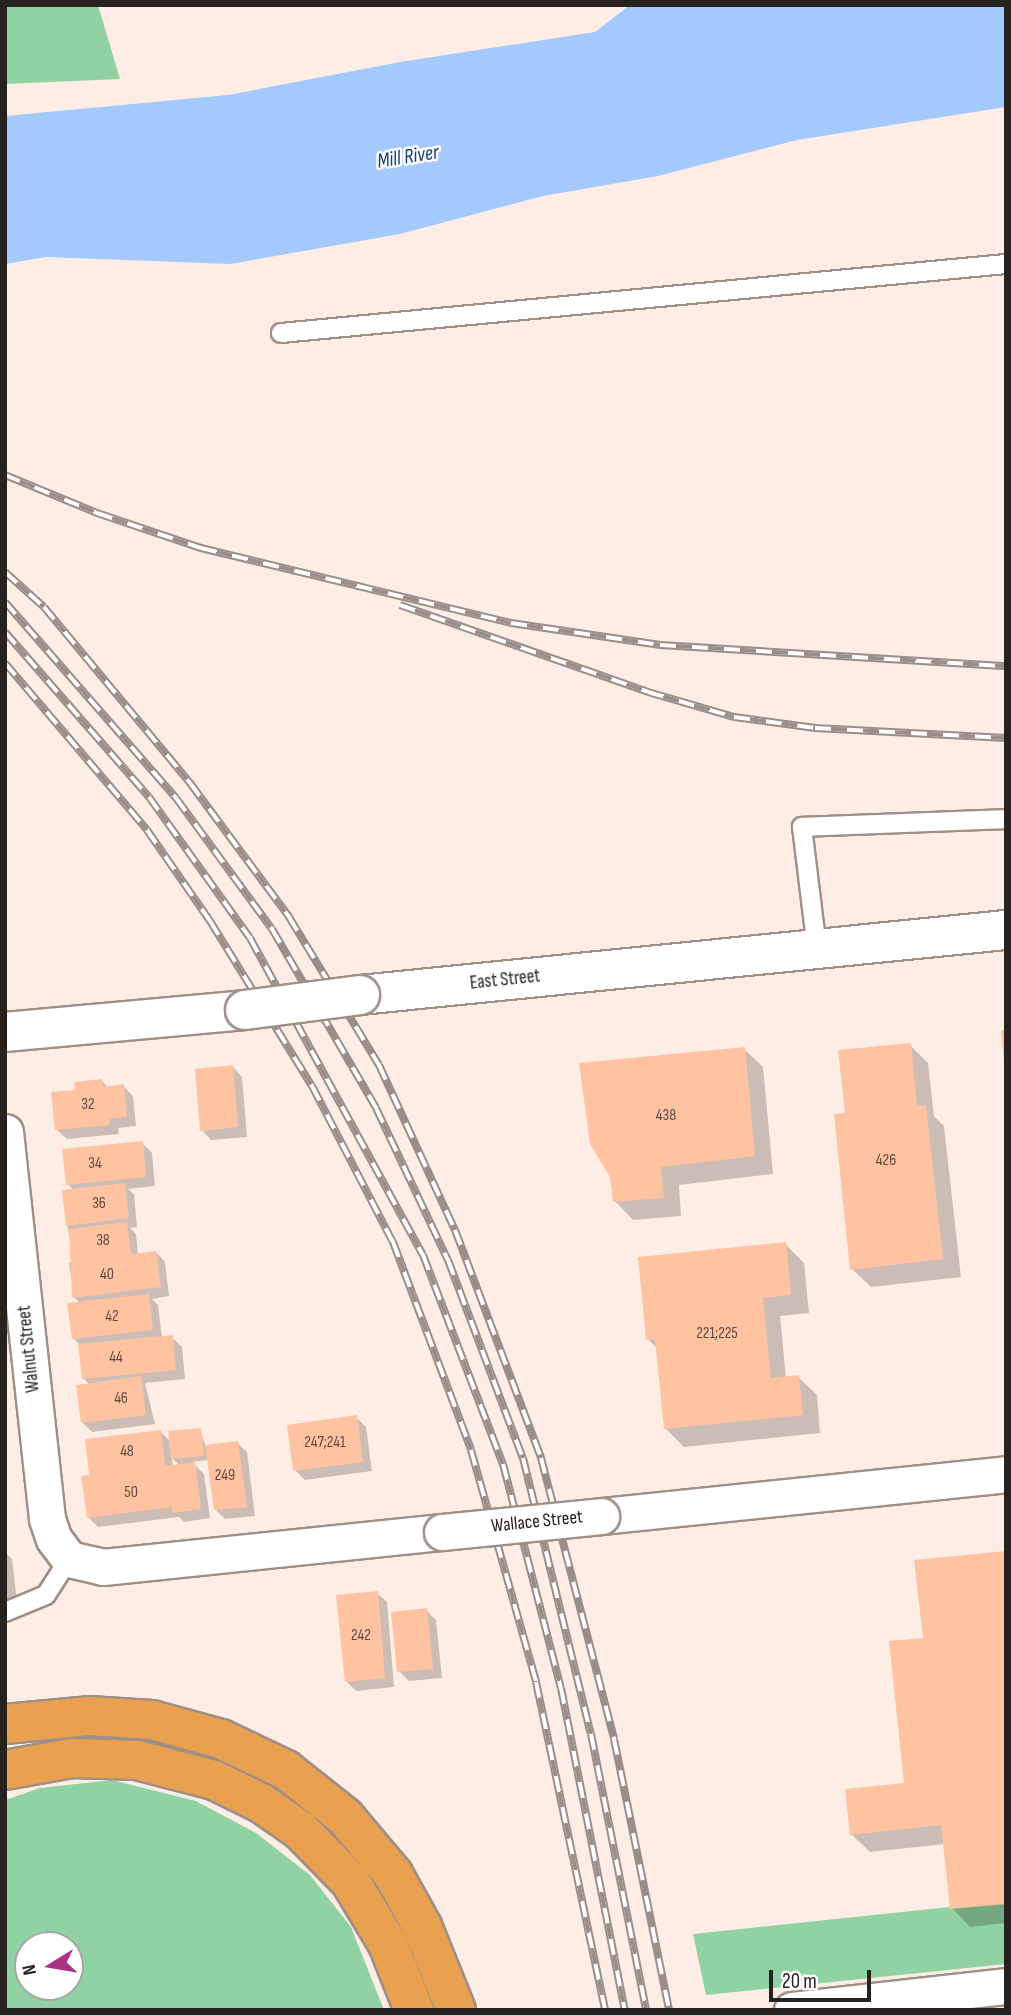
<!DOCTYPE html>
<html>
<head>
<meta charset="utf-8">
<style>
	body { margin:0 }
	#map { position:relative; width:1011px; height:2015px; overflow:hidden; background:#feede4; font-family:"Sofia Sans Condensed",sans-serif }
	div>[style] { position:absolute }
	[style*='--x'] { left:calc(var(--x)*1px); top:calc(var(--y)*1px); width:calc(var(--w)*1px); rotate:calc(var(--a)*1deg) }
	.green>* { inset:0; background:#91d2a4 }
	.water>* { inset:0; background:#a4c9fc }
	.shadow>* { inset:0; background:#0003 }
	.building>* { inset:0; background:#ffc3a2 }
	.roads { filter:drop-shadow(2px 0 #9e8f87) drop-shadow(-2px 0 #9e8f87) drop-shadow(0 2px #9e8f87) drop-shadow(0 -2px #9e8f87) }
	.service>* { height:18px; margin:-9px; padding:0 9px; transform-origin:9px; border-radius:9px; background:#fff }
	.minor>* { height:35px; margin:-17.5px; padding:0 17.5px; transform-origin:17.5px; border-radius:17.5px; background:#fff }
	.secondary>* { height:38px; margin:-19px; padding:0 19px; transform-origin:19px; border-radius:19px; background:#fff }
	.motorway>* { height:38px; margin:-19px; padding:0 19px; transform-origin:19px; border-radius:19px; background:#eaa14f }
	.rail>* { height:8px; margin-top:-4px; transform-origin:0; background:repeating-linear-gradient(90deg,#fefefe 0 16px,#9a8e88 0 32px); box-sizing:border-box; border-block:2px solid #9a8e88 }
	.bridges { filter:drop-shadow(2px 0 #9e8f87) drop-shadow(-2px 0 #9e8f87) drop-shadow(0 2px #9e8f87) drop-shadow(0 -2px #9e8f87) }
	.minor-bridge>* { height:35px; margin:-17.5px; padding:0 17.5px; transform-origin:17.5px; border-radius:17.5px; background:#fff }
	.secondary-bridge>* { height:38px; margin:-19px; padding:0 19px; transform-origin:19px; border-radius:19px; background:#fff }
	span { translate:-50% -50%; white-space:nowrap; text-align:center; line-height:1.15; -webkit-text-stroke:5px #fefefe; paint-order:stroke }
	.number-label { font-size:16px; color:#5e4a40 }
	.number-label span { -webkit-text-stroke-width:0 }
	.street-label { font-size:19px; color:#28221f }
	.water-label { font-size:21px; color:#133e75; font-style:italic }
	.frame { position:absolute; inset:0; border:7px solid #28221f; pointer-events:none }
	.north { position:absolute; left:14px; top:1931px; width:70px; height:70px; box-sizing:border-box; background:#fefefe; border:2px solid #a8a6a5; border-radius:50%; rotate:259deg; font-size:19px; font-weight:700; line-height:28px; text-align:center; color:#28221f }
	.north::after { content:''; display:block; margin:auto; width:24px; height:32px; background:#ac3286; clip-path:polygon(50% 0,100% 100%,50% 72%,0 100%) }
	.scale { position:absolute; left:769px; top:1970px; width:102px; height:32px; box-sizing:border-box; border:4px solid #28221f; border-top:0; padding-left:9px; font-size:21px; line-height:24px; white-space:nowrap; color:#28221f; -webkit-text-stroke:5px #fefefe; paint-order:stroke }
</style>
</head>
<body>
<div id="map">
	<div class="green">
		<i style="clip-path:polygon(5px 5px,98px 5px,120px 79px,5px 84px)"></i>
		<i style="clip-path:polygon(evenodd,112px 1780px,196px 1801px,256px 1833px,310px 1875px,351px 1927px,384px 2010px,5px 2010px,5px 1800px,40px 1788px,112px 1780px,28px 1945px,70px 1945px,70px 1987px,28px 1987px,28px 1945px)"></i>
		<i style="clip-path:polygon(1006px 1901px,1006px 1964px,706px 1995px,693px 1934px)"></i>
	</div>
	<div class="water">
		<i style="clip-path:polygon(630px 5px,1006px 5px,1006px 107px,797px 140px,658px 176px,543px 196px,400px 234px,230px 264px,46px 257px,5px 264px,5px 116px,228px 95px,400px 62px,595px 32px)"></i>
	</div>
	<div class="shadow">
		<i style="clip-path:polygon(910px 1045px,928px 1063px,934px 1116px,944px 1126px,961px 1277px,871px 1287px,852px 1269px,847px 1115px)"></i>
		<i style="clip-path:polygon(744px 1049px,763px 1067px,773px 1174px,679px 1185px,681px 1216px,633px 1220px,615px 1201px)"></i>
		<i style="clip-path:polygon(233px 1067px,242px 1077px,247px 1137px,211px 1140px,202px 1130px)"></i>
		<i style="clip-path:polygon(102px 1081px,109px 1088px,123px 1086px,133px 1096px,136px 1126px,118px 1128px,119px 1134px,67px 1139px,57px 1130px,77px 1091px)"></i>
		<i style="clip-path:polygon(142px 1143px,152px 1153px,155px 1186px,128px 1189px,134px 1194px,137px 1227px,130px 1228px,136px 1234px,138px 1255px,156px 1252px,165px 1262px,169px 1296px,152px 1299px,158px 1305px,162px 1338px,172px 1337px,182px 1347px,185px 1379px,145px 1383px,155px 1424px,92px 1432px,83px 1423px,90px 1385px,83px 1378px,80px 1345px,73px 1338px,80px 1303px,74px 1297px,69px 1263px,75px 1262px,67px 1225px,74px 1191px,68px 1184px)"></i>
		<i style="clip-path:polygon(785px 1244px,804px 1263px,809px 1313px,780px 1316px,786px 1378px,798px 1377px,817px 1395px,820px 1433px,684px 1447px,665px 1428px,657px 1348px,648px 1339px)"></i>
		<i style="clip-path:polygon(356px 1417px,366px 1427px,372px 1471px,305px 1480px,295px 1470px)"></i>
		<i style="clip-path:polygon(evenodd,200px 1430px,206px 1447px,237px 1443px,247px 1452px,255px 1516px,225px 1519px,215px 1509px,208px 1460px,192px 1462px,204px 1474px,210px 1518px,184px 1522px,179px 1517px,98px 1527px,88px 1517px,91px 1476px,161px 1432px,171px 1442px,200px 1430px,172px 1458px,180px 1466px,173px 1467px,172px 1458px)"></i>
		<i style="clip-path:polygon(5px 1552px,12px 1559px,17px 1602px,5px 1603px)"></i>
		<i style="clip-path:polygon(1006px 1553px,1006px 1923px,970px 1927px,952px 1908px,945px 1844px,870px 1852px,851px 1834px,906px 1784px,924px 1639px)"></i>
		<i style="clip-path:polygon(377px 1593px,387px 1602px,394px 1687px,356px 1691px,346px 1681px)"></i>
		<i style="clip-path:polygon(426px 1610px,436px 1620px,442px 1678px,409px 1681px,399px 1671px)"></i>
	</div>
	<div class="building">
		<i style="clip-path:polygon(1006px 1030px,1006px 1061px,1004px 1061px,1001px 1031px)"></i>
		<i style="clip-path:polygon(911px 1043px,917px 1106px,926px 1105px,943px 1259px,850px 1270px,834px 1114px,845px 1113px,838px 1050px)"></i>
		<i style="clip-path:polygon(745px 1047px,755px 1156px,661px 1167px,664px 1198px,613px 1202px,610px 1177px,590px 1144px,579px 1063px)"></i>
		<i style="clip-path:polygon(233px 1065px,238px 1127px,200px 1131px,195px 1069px)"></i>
		<i style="clip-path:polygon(102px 1079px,103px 1087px,124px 1084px,127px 1116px,109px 1119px,110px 1125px,55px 1130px,51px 1092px,75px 1090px,74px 1082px)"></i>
		<i style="clip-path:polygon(143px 1141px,146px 1177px,66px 1185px,62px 1149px)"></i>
		<i style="clip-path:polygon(125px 1183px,129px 1218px,66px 1226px,62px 1190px)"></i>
		<i style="clip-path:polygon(127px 1222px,131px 1254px,156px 1251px,161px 1287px,72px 1298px,69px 1229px)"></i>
		<i style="clip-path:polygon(786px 1242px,791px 1295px,763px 1298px,771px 1378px,799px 1375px,803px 1415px,664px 1429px,655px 1339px,646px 1340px,638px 1257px)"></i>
		<i style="clip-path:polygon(149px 1294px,153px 1330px,72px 1339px,67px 1303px)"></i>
		<i style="clip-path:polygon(173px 1335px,176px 1370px,82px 1379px,78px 1344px)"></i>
		<i style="clip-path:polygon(141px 1376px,146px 1415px,81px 1423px,76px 1385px)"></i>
		<i style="clip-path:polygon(357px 1415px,363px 1462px,293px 1471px,287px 1425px)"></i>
		<i style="clip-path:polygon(201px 1428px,204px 1456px,171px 1459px,168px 1431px)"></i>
		<i style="clip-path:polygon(161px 1430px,165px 1466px,195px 1462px,201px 1509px,172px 1513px,172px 1507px,87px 1518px,81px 1476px,89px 1475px,85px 1439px)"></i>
		<i style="clip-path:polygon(238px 1441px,247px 1507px,214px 1510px,205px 1445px)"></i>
		<i style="clip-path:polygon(1006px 1551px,1006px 1904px,950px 1909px,941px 1825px,850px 1835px,845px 1789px,904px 1783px,889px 1641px,923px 1638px,914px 1560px)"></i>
		<i style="clip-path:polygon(378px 1591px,385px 1678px,345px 1682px,336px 1595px)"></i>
		<i style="clip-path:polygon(427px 1608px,433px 1669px,397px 1672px,391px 1612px)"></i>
	</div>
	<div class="roads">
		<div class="service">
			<i style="--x:281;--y:333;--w:728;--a:-5.44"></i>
			<i style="--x:817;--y:949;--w:123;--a:-97"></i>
			<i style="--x:802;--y:827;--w:204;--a:-2.2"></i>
			<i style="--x:5;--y:1612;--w:44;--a:-22.5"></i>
			<i style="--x:46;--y:1595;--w:43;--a:-57.4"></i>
		</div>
		<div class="minor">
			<i style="--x:5;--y:1132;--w:389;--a:83.8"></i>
			<i style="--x:47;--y:1519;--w:21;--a:71"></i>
			<i style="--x:54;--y:1539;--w:25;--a:53"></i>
			<i style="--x:69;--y:1559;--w:35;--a:13"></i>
			<i style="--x:103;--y:1567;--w:341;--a:-5.9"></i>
			<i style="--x:601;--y:1516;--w:407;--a:-5.9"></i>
			<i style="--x:792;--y:2010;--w:215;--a:-6.4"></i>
		</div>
		<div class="secondary">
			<i style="--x:360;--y:995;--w:649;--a:-5.75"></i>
			<i style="--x:5;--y:1032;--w:241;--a:-5.2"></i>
		</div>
		<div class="motorway">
			<i style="--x:5;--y:1724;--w:84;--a:-5.4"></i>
			<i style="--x:89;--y:1716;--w:63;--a:3.6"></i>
			<i style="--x:152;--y:1720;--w:72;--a:15.4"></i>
			<i style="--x:221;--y:1739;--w:72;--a:25.5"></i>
			<i style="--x:286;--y:1770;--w:75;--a:38.5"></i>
			<i style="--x:345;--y:1817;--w:75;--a:49.9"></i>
			<i style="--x:393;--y:1874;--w:60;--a:60.9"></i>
			<i style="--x:422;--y:1926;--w:91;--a:68"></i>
			<i style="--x:5;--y:1770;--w:68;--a:-10.2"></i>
			<i style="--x:72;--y:1758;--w:65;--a:1.8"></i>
			<i style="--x:137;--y:1760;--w:80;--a:14.6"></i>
			<i style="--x:214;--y:1780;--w:52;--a:26.1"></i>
			<i style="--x:261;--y:1803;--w:47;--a:34.7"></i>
			<i style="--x:300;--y:1830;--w:71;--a:45.6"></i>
			<i style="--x:350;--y:1881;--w:74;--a:58.9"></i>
			<i style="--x:388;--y:1944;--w:71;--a:68.5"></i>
		</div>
	</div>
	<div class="rail">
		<i style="--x:5;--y:475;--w:100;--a:22.4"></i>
		<i style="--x:97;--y:513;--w:110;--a:18.6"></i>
		<i style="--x:201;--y:548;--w:319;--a:13.6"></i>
		<i style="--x:511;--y:623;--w:151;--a:8.4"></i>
		<i style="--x:660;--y:645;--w:347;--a:3.5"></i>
		<i style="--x:5;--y:572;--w:52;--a:41.9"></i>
		<i style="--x:44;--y:607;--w:229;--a:50.3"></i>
		<i style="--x:190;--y:783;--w:167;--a:53.5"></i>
		<i style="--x:289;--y:917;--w:173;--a:58.7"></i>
		<i style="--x:379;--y:1065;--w:182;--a:65.3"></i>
		<i style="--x:455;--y:1230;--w:244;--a:69.3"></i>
		<i style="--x:541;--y:1458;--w:290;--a:75.4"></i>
		<i style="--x:614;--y:1739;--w:277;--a:78.5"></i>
		<i style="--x:5;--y:602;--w:260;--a:48.9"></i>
		<i style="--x:176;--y:798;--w:162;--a:53.8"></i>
		<i style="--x:272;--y:929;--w:207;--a:59.8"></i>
		<i style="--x:376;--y:1108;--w:168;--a:64.7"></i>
		<i style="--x:448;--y:1260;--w:212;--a:69.3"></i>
		<i style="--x:523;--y:1458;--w:284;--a:76.2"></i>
		<i style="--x:591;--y:1734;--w:281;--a:78.7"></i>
		<i style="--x:400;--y:605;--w:263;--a:19.3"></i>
		<i style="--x:648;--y:692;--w:90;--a:16.2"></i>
		<i style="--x:734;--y:717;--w:82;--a:7.7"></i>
		<i style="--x:815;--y:728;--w:191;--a:3"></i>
		<i style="--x:5;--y:632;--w:219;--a:48.9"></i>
		<i style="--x:149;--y:797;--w:173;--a:54.4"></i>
		<i style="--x:250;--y:938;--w:361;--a:61.4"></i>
		<i style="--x:423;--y:1255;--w:224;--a:69.1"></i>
		<i style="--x:503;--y:1464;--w:231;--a:75.5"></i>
		<i style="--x:561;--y:1688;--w:328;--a:78.8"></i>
		<i style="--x:5;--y:663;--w:219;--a:49.6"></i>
		<i style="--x:147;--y:830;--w:111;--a:55.3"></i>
		<i style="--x:210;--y:921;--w:194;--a:58.3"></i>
		<i style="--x:312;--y:1086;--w:176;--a:62.6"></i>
		<i style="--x:393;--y:1242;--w:222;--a:69.4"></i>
		<i style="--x:471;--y:1450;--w:241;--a:74.3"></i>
		<i style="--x:536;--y:1682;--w:335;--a:78.1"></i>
	</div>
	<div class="bridges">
		<div class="minor-bridge">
			<i style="--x:442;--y:1532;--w:160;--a:-5.7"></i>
		</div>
		<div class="secondary-bridge">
			<i style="--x:245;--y:1010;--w:116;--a:-7.4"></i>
		</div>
	</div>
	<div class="number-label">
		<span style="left:88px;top:1105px">32</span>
		<span style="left:666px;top:1116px">438</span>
		<span style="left:886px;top:1161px">426</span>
		<span style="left:95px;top:1164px">34</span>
		<span style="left:99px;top:1204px">36</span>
		<span style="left:103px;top:1241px">38</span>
		<span style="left:107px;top:1275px">40</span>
		<span style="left:112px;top:1317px">42</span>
		<span style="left:717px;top:1334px">221;225</span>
		<span style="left:116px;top:1358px">44</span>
		<span style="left:121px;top:1399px">46</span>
		<span style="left:325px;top:1443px">247;241</span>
		<span style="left:127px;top:1452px">48</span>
		<span style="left:225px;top:1476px">249</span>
		<span style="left:131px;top:1493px">50</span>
		<span style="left:361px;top:1636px">242</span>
	</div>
	<div class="street-label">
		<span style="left:505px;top:980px;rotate:-6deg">East Street</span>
		<span style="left:29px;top:1349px;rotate:-96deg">Walnut Street</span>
		<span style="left:537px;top:1522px;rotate:-6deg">Wallace Street</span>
	</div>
	<div class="water-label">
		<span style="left:408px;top:157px;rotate:-9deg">Mill River</span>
	</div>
	<div class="frame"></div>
	<div class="north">N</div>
	<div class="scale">20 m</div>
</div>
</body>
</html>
